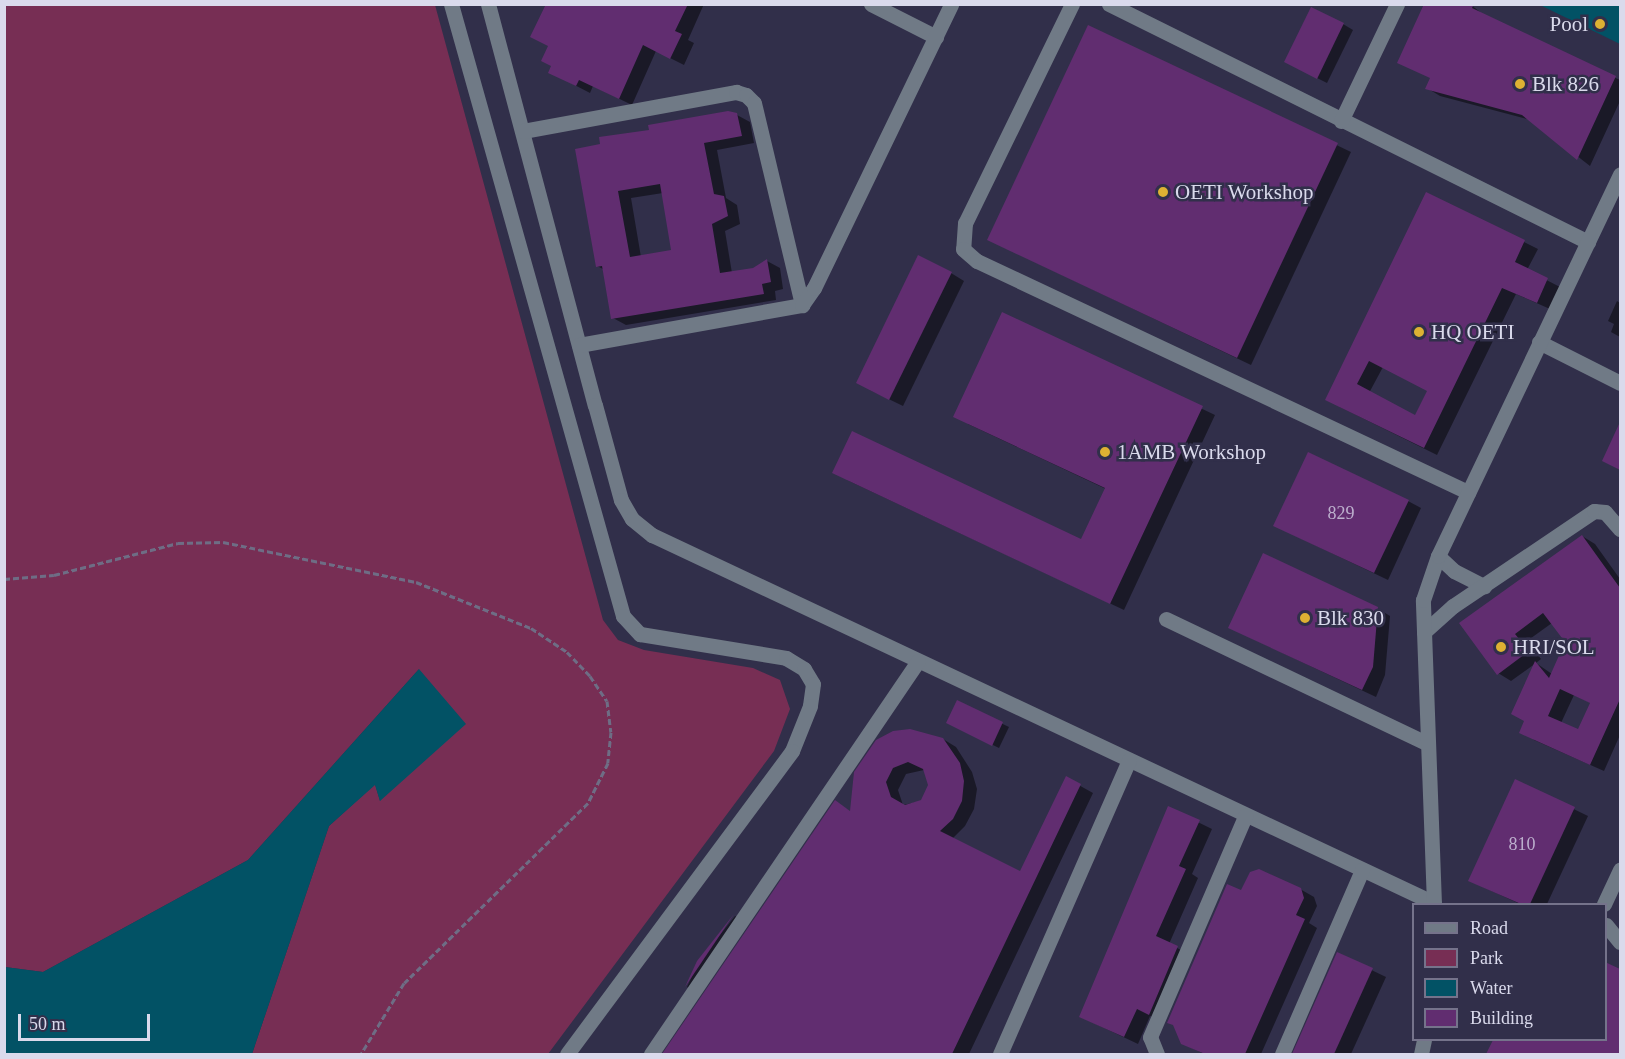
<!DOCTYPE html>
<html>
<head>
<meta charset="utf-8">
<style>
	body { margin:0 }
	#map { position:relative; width:1625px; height:1059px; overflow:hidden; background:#312f4a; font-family:Georgia,serif }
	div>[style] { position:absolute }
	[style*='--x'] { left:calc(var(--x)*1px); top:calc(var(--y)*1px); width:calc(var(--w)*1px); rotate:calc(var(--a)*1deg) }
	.green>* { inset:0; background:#772e54 }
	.water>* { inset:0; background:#025265 }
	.shadow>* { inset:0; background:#0007 }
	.building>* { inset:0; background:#612d70 }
	.path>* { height:3px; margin-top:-1.5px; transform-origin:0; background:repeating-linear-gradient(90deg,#6e6d85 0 6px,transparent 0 9px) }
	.minor>* { height:15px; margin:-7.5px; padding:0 7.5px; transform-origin:7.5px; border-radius:7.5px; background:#707a86 }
	.dots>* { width:16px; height:16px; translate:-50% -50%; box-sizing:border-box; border:3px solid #312f4a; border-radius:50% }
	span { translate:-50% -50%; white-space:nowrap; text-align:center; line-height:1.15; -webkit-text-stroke:5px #312f4a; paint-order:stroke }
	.number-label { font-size:18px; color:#bcafcd }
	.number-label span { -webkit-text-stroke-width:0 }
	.poi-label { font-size:21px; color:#dadaec }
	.right { translate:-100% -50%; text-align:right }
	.left { translate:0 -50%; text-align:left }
	.frame { position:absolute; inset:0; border:6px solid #dadaec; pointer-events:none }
	.legend { position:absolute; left:1412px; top:903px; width:195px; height:138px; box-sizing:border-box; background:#312f4a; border:2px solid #75738b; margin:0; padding:8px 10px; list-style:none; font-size:18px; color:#dadaec }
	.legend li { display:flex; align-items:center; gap:12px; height:30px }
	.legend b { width:30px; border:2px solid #75738b }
	.scale { position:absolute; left:18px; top:1014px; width:132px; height:27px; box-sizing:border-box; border:3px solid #dadaec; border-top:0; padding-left:8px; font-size:18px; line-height:21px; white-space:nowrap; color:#dadaec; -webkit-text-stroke:4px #312f4a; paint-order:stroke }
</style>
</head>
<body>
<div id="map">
	<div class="green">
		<i style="clip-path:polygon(5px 5px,435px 5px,603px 620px,618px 640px,644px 650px,753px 668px,780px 680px,790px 709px,774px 751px,548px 1054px,252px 1054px,329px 826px,375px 784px,380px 801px,419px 669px,248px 860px,43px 972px,5px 967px)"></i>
	</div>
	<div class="water">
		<i style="clip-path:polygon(1540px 5px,1620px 5px,1620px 44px)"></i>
		<i style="clip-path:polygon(419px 669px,466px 724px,380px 801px,375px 785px,329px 826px,252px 1054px,5px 1054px,5px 967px,43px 972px,248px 860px)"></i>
	</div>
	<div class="shadow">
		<i style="clip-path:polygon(547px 4px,704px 4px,688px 40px,694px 43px,684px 65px,656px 51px,632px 105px,593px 86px,590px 93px,563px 79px,553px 66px)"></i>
		<i style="clip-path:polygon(1470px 4px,1485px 16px,1620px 80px,1620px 101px,1590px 166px,1531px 120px,1440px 96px,1427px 88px)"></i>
		<i style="clip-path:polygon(1343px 24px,1353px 30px,1327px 83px,1295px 67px)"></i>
		<i style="clip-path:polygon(1089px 27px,1351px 152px,1251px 365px,989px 240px)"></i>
		<i style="clip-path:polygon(evenodd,737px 115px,750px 122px,754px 143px,717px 150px,726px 198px,737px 205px,740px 224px,725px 231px,732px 273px,754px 269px,767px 261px,780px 268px,783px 289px,775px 291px,776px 300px,626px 325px,613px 318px,603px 269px,597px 266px,576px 150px,737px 115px,663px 193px,673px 251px,641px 257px,631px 198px,663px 193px)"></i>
		<i style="clip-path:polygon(evenodd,1427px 194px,1538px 249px,1527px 270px,1560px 287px,1550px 309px,1516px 294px,1437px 455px,1340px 407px,1427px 194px,1383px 367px,1429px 391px,1415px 417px,1369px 393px,1383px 367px)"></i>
		<i style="clip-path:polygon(951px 273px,964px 281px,903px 406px,870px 390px)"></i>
		<i style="clip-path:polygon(1617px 301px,1620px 303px,1620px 337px,1611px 332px,1614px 324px,1608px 321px)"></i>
		<i style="clip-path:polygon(1003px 314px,1215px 415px,1124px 610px,847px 480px,1082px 541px,1106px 489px,968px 424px)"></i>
		<i style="clip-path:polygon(1620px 426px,1620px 470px,1604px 460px)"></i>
		<i style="clip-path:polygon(1408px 501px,1421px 508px,1388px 580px,1275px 526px)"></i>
		<i style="clip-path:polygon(evenodd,1582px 536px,1595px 544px,1620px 579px,1620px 735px,1604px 771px,1534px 740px,1526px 722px,1536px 663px,1511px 681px,1498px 673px,1461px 623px,1582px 536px,1552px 623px,1567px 642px,1552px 674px,1536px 663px,1541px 659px,1527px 641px,1552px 623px,1582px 536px,1574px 695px,1591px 703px,1579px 731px,1561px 723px,1574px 695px)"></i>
		<i style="clip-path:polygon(1377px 608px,1390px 616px,1385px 675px,1376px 697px,1230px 628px)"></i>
		<i style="clip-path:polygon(957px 702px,1009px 727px,999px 748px,954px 726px)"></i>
		<i style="clip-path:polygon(evenodd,943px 739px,956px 747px,972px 772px,977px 789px,974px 809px,965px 826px,952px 839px,1021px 873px,1066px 778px,1093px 793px,969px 1054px,664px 1054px,836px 802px,851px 812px,856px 773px,943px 739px,924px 770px,930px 785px,922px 801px,903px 805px,898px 790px,906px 774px,924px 770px)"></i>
		<i style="clip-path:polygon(1516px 781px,1588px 816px,1547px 904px,1520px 904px,1483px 887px)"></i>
		<i style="clip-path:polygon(1169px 808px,1212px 829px,1192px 874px,1198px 878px,1169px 944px,1191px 955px,1162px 1021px,1150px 1016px,1138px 1044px,1081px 1017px)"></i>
		<i style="clip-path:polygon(1300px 889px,1314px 897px,1317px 906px,1309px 923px,1317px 928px,1261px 1054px,1204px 1054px,1182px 1043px,1242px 892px)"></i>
		<i style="clip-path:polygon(735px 916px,747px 922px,698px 993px,687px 987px,699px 961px)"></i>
		<i style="clip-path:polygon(1338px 954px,1386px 977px,1351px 1054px,1294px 1054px)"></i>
		<i style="clip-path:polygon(1606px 964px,1620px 971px,1620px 1054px,1488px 1054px,1495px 1040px,1606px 1040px)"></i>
	</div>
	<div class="building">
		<i style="clip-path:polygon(546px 4px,688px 4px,675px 31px,682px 34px,670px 59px,643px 45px,619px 99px,579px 80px,576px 86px,548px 73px,551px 66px,541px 61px,548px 46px,530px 37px)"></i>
		<i style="clip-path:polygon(1424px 4px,1474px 4px,1472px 8px,1616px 76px,1577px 160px,1522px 115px,1425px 89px,1430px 78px,1397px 63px)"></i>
		<i style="clip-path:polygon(1311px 7px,1344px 23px,1317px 79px,1284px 62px)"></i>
		<i style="clip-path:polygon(1088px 25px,1338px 143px,1237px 358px,987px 240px)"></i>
		<i style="clip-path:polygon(evenodd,728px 111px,737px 113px,742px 136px,704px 143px,714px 194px,724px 196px,728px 216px,712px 224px,720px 273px,753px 268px,767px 259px,771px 282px,762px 284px,764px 294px,611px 319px,602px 266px,596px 267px,575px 149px,600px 144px,599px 137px,649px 130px,648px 125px,728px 111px,660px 184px,671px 250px,630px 257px,618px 191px,660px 184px)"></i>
		<i style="clip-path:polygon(evenodd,1426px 192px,1525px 240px,1515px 262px,1548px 278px,1537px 303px,1502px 288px,1424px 448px,1325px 400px,1426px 192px,1369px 361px,1427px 391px,1415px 415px,1357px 384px,1369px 361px)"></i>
		<i style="clip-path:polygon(918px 255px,952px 272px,889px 400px,856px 383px)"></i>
		<i style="clip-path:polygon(1002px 312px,1203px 406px,1110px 604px,832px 473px,852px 431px,1081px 539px,1105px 488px,953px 417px)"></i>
		<i style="clip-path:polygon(1620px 422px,1620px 470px,1602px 461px)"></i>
		<i style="clip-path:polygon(1308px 452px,1409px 500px,1374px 573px,1273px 526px)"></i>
		<i style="clip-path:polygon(evenodd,1582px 535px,1620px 588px,1620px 699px,1590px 765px,1519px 733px,1524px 721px,1511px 714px,1535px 661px,1549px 678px,1565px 642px,1543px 613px,1515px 634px,1529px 651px,1497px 675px,1459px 623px,1582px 535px,1560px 689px,1590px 703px,1578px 729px,1548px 716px,1560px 689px)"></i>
		<i style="clip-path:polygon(1263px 553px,1378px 607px,1373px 667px,1362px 690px,1228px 628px)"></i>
		<i style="clip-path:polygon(957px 700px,1003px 722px,992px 746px,946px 723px)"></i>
		<i style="clip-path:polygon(evenodd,910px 729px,943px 738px,960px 763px,964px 781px,962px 801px,953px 819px,940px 831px,1020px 871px,1066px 776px,1081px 784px,952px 1054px,662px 1054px,835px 800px,850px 811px,854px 772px,876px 740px,893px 731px,910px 729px,908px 762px,923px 769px,928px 785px,921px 800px,905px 805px,891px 797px,886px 782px,893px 768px,908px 762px)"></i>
		<i style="clip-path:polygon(1515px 779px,1575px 807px,1530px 904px,1521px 904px,1468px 881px)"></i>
		<i style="clip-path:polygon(1168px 806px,1200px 820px,1179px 866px,1186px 869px,1156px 936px,1178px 946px,1149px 1015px,1137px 1009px,1124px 1037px,1079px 1017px)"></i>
		<i style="clip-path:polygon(1259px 869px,1301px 888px,1304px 898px,1296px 915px,1305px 919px,1245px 1054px,1205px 1054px,1181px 1044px,1173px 1025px,1167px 1023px,1227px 884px,1241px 890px,1250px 872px)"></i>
		<i style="clip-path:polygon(734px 914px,685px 987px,697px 961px)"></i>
		<i style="clip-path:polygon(1337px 952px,1373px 968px,1334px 1054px,1292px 1054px)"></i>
		<i style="clip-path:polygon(1605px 962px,1620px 969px,1620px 1054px,1486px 1054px,1493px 1040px,1605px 1040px)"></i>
	</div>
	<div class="path">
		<i style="--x:4;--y:579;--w:50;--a:-4.6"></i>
		<i style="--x:54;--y:575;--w:128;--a:-14.5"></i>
		<i style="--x:178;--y:543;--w:45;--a:-1.3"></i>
		<i style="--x:223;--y:542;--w:197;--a:11.7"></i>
		<i style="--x:416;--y:582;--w:124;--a:21.8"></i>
		<i style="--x:531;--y:628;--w:43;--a:33.7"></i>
		<i style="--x:567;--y:652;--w:33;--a:46"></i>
		<i style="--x:590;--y:676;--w:30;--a:56"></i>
		<i style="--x:607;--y:701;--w:31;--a:83"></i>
		<i style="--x:611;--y:732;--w:31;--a:96"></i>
		<i style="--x:608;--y:763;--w:45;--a:116.6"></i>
		<i style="--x:588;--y:803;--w:257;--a:135.6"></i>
		<i style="--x:404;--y:983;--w:83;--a:121.2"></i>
	</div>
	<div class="minor">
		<i style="--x:451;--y:4;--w:636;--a:74.3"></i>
		<i style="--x:623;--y:616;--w:25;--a:47"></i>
		<i style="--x:640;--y:634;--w:148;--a:9.3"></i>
		<i style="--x:786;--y:658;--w:21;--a:31"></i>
		<i style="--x:804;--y:669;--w:17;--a:59"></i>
		<i style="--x:813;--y:684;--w:22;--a:98"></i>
		<i style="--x:810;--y:706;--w:48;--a:111.8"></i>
		<i style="--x:792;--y:751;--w:377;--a:126.6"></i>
		<i style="--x:488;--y:4;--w:415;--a:75.1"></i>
		<i style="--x:595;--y:405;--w:98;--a:74.7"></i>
		<i style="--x:621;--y:500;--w:22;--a:60"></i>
		<i style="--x:632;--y:519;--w:26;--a:39"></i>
		<i style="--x:652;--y:535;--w:864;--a:25.2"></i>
		<i style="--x:871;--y:4;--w:73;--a:26.9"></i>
		<i style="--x:1072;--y:4;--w:244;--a:116"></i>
		<i style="--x:965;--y:223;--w:26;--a:94"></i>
		<i style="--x:963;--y:249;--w:18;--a:41"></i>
		<i style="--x:977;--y:261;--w:543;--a:25.2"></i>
		<i style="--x:1109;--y:4;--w:535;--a:26.42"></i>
		<i style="--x:1341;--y:121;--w:130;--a:-64.4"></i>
		<i style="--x:523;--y:131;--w:217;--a:-10.4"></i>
		<i style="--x:736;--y:92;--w:10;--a:17"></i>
		<i style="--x:746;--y:95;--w:11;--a:45"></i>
		<i style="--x:754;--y:103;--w:208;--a:76.6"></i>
		<i style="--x:1539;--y:342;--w:91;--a:26.8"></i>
		<i style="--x:579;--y:345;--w:227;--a:-10.2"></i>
		<i style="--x:802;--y:305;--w:21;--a:-55"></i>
		<i style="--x:814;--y:288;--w:315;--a:-64.2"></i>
		<i style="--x:1438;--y:556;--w:22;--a:43"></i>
		<i style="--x:1454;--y:571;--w:34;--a:27"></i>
		<i style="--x:1166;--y:619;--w:290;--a:25.5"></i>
		<i style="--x:1424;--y:632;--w:39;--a:-42"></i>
		<i style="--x:1453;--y:606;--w:170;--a:-34"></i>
		<i style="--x:1594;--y:511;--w:11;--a:5"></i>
		<i style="--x:1605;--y:512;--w:23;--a:49"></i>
		<i style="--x:1434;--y:904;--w:304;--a:-92.1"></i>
		<i style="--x:1423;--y:600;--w:46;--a:-71.2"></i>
		<i style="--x:1438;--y:556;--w:423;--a:-64.5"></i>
		<i style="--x:1604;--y:904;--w:38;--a:-65"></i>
		<i style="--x:1606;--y:925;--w:22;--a:51"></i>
		<i style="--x:651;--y:1054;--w:475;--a:-55.8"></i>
		<i style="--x:1000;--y:1054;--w:321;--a:-66.3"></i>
		<i style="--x:1157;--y:1054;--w:18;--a:-112"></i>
		<i style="--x:1150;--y:1037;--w:241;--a:-66.7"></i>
		<i style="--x:1282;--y:1054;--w:201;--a:-66.5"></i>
		<i style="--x:1421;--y:1054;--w:14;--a:-78"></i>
	</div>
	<div class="dots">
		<i style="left:1600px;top:24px;background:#ddb133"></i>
		<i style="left:1520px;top:84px;background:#ddb133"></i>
		<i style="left:1163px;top:192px;background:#ddb133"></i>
		<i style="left:1419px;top:332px;background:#ddb133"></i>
		<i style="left:1105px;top:452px;background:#ddb133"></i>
		<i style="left:1305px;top:618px;background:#ddb133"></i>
		<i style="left:1501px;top:647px;background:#ddb133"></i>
	</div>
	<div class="number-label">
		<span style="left:1341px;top:513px">829</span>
		<span style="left:1522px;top:844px">810</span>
	</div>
	<div class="poi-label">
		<span class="right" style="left:1588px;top:24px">Pool</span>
		<span class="left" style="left:1532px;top:84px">Blk 826</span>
		<span class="left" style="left:1175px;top:192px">OETI Workshop</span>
		<span class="left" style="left:1431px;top:332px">HQ OETI</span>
		<span class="left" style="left:1117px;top:452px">1AMB Workshop</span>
		<span class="left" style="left:1317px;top:618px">Blk 830</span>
		<span class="left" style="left:1513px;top:647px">HRI/SOL</span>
	</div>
	<div class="frame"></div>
	<ul class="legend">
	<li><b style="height:8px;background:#707a86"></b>Road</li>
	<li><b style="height:16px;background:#772e54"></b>Park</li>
	<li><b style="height:16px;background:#025265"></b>Water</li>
	<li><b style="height:16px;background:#612d70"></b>Building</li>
	</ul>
	<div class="scale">50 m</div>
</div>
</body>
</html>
